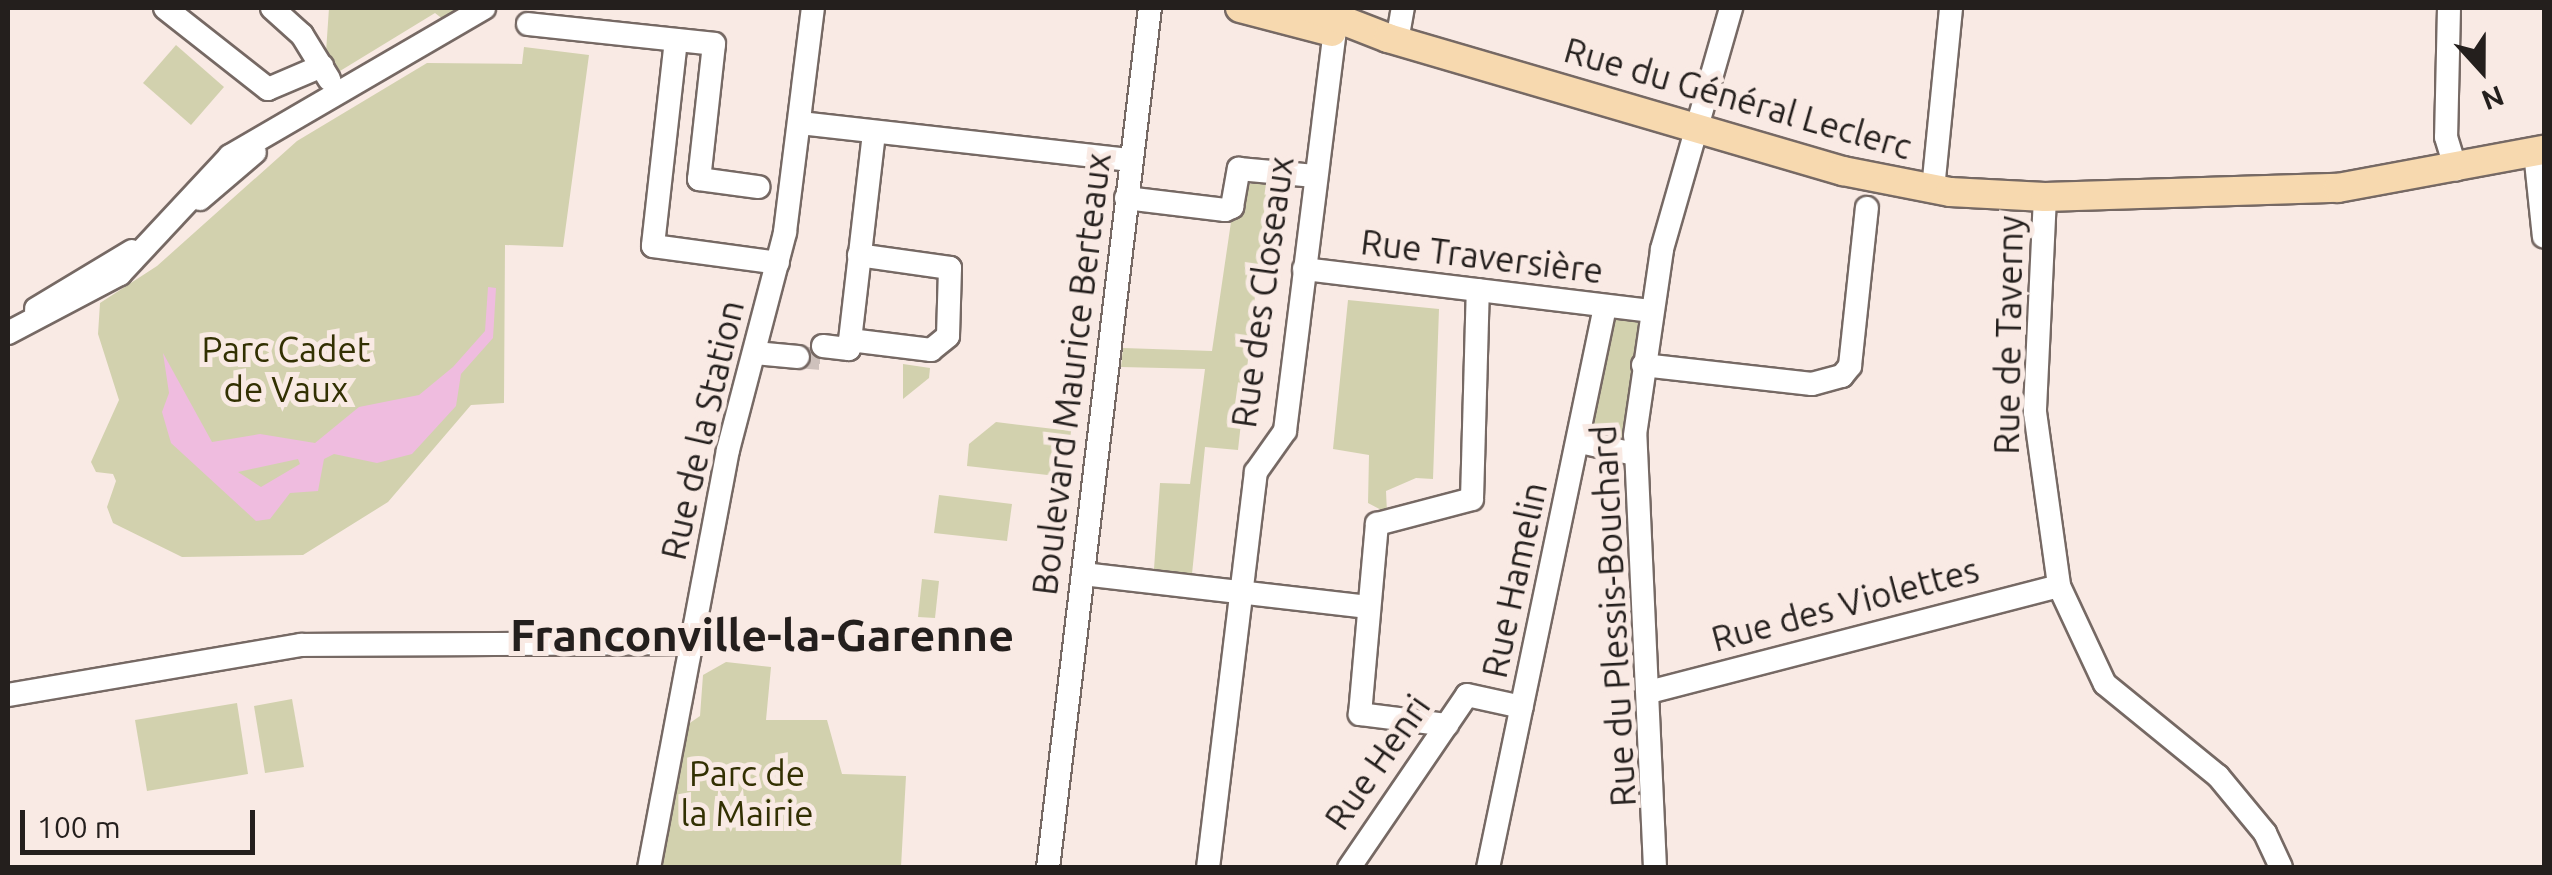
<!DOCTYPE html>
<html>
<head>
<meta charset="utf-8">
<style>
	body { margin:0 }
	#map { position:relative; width:2552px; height:875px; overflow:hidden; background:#f9eae4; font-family:Ubuntu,sans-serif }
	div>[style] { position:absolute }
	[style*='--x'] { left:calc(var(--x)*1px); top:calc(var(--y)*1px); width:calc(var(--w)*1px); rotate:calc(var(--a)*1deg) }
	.green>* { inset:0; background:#d2d1ae }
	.water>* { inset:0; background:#efbcdf }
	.minor-tunnel>* { height:22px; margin-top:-11px; transform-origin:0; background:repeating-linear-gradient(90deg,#cec1bc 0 22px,transparent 0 33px) }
	.roads { filter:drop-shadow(2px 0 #766964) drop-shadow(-2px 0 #766964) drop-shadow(0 2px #766964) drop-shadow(0 -2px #766964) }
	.minor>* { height:22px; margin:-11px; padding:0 11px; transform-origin:11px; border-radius:11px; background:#fff }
	.major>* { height:28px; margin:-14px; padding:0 14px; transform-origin:14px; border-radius:14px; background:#f7d9af }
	span { translate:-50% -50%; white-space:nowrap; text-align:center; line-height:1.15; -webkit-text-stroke:10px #f9eae4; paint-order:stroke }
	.street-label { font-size:35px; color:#241f1d }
	.park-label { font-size:35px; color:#323002 }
	.district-label { font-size:45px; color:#241f1d; font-weight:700 }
	.frame { position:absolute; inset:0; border:10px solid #241f1d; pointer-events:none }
	.north { position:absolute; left:2432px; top:20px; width:100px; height:100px; -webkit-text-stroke:8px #f9eae4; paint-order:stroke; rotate:159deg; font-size:28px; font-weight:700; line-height:40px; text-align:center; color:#241f1d }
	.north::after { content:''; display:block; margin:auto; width:35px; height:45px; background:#241f1d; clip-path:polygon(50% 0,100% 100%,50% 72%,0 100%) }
	.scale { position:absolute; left:20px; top:810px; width:235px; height:45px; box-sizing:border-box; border:5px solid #241f1d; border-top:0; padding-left:12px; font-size:30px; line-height:35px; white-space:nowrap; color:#241f1d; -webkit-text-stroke:8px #f9eae4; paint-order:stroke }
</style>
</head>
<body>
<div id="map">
	<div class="green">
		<i style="clip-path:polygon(329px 8px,460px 8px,444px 20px,435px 13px,340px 71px,326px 52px)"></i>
		<i style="clip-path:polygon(176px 45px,224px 87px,191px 125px,143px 83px)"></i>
		<i style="clip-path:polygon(524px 47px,589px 55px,563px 247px,505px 245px,504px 403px,471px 405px,388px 502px,303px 555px,182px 557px,113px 523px,107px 507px,116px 481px,113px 474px,96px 472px,91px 462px,119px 400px,98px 334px,100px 303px,157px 266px,297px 141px,427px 63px,522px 64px)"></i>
		<i style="clip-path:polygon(1268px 179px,1238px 450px,1205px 447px,1192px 574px,1154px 569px,1160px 483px,1190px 484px,1205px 369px,1121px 367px,1123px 348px,1212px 351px,1231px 222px,1246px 185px)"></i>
		<i style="clip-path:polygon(1348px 300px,1439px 309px,1433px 479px,1416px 478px,1386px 491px,1387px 513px,1368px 503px,1369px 455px,1333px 449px)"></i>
		<i style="clip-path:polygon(1618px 314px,1642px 321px,1621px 443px,1589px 437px,1611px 318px)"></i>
		<i style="clip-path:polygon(903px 364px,930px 368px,929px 378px,903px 399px)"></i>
		<i style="clip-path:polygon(996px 422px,1071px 431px,1066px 477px,967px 466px,969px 444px)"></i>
		<i style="clip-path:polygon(939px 495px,1012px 504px,1007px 541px,934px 533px)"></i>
		<i style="clip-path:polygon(922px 579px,939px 581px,935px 618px,918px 617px)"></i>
		<i style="clip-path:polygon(726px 662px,771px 667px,766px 720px,827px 720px,842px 774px,906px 776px,901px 867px,659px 868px,681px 729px,700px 716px,703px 675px)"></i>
		<i style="clip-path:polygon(292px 699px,304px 767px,265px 773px,254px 706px)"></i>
		<i style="clip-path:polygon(237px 703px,248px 774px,147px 791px,135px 720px)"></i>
	</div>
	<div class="water">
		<i style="clip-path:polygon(evenodd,488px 287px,496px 288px,493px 338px,461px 374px,456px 406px,412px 454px,377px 463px,334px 454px,324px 459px,318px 491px,290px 493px,270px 519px,256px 521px,171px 443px,162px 412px,169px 393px,163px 353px,212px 442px,260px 434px,315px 443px,359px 407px,419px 395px,453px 367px,485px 331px,488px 287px,298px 459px,300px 464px,261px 487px,238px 472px,298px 459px)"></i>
	</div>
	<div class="minor-tunnel">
		<i style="--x:798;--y:357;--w:24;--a:5"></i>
	</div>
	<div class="roads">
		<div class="minor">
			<i style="--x:165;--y:8;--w:131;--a:38.2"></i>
			<i style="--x:268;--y:89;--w:59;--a:-23.1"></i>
			<i style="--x:272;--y:8;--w:40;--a:42"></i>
			<i style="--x:302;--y:35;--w:52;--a:58.5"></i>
			<i style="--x:2449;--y:8;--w:129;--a:91.3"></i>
			<i style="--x:2446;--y:137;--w:34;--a:73"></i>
			<i style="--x:528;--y:24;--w:187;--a:6.1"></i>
			<i style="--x:714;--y:44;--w:136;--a:96.3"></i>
			<i style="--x:699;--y:179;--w:60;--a:7.7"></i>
			<i style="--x:676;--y:40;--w:207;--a:96.4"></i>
			<i style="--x:653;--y:246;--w:126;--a:7.7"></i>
			<i style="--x:1397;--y:41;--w:34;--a:-80"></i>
			<i style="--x:800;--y:123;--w:333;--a:6.4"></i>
			<i style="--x:2535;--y:152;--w:85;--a:84"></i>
			<i style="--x:1933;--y:189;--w:182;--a:-84.3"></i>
			<i style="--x:2045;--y:197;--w:215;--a:92.7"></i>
			<i style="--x:2035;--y:412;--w:176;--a:82.1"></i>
			<i style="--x:2059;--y:586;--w:108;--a:64.9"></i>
			<i style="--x:2105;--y:684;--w:146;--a:39.2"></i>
			<i style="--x:2218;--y:776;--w:74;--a:50.5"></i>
			<i style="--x:2265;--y:833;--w:38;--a:65"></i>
			<i style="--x:1126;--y:198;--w:100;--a:6.9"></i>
			<i style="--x:1225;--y:210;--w:8;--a:-23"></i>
			<i style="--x:1232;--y:207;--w:39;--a:-80"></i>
			<i style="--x:1239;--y:169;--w:76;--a:5.3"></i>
			<i style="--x:200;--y:199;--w:72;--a:-40.5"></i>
			<i style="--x:1304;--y:269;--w:350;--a:6.9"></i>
			<i style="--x:36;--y:309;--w:112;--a:-31.1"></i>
			<i style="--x:8;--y:333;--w:127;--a:-27.8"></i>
			<i style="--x:120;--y:274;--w:161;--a:-47"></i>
			<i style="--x:230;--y:156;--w:294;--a:-30.2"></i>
			<i style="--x:850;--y:340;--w:82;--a:7"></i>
			<i style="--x:931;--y:350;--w:22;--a:-39"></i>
			<i style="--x:948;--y:336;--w:68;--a:-88.3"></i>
			<i style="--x:950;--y:268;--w:92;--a:-171.9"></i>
			<i style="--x:823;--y:346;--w:26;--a:7"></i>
			<i style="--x:849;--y:349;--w:217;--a:-83.4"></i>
			<i style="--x:755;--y:353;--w:43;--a:5.3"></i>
			<i style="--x:1643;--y:365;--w:170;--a:6.4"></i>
			<i style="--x:1812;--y:384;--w:31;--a:-15"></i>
			<i style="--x:1842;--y:376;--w:13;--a:-51"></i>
			<i style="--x:1850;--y:366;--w:159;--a:-83.9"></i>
			<i style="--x:1580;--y:442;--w:55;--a:12.5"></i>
			<i style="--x:1083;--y:574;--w:287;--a:6.6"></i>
			<i style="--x:1649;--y:692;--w:423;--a:-14.5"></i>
			<i style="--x:8;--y:695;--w:297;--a:-9.7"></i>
			<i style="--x:301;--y:645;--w:388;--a:-0.3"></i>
			<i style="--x:1447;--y:725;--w:88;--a:-172.8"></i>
			<i style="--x:1360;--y:714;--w:191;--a:-84.9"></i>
			<i style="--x:1377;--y:524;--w:98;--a:-14.7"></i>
			<i style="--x:1472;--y:499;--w:209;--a:-88.4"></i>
			<i style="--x:649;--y:868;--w:425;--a:-79.3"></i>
			<i style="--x:728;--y:450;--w:225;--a:-75.3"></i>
			<i style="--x:785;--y:232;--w:226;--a:-82.9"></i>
			<i style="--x:1048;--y:868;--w:866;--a:-83.24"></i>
			<i style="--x:1208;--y:868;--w:399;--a:-83.1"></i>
			<i style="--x:1256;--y:472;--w:50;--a:-54.7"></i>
			<i style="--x:1285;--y:431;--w:418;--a:-82.9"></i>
			<i style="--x:1349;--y:868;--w:209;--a:-55.7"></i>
			<i style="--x:1467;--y:695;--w:56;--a:12.3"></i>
			<i style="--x:1488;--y:868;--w:573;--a:-78.22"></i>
			<i style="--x:1655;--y:868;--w:433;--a:-92.6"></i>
			<i style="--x:1635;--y:435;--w:188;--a:-81.7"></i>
			<i style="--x:1662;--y:249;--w:251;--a:-74"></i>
		</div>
		<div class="major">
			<i style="--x:1240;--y:8;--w:95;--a:14.6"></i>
			<i style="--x:1311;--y:8;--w:83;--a:21.3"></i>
			<i style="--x:1388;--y:38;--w:474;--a:16.3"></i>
			<i style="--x:1843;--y:171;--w:109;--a:11.1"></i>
			<i style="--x:1950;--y:192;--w:95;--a:3"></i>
			<i style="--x:2045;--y:197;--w:293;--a:-1.8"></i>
			<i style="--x:2338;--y:188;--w:209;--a:-10.5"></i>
		</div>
	</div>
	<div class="street-label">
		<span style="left:1738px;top:98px;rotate:16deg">Rue du Général Leclerc</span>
		<span style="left:1482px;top:256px;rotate:7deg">Rue Traversière</span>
		<span style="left:1262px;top:292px;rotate:-82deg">Rue des Closeaux</span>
		<span style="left:2008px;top:335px;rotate:-89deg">Rue de Taverny</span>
		<span style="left:1071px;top:374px;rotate:-83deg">Boulevard Maurice Berteaux</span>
		<span style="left:702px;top:430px;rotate:-77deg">Rue de la Station</span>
		<span style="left:1514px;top:580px;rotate:-78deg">Rue Hamelin</span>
		<span style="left:1845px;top:604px;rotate:-15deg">Rue des Violettes</span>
		<span style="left:1613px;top:616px;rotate:-93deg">Rue du Plessis-Bouchard</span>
		<span style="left:1377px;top:762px;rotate:-55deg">Rue Henri</span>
	</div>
	<div class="park-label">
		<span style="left:286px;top:369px">Parc Cadet<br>de Vaux</span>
		<span style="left:747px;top:793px">Parc de<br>la Mairie</span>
	</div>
	<div class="district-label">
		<span style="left:762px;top:635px">Franconville-la-Garenne</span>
	</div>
	<div class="frame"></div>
	<div class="north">N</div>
	<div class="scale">100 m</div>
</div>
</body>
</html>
